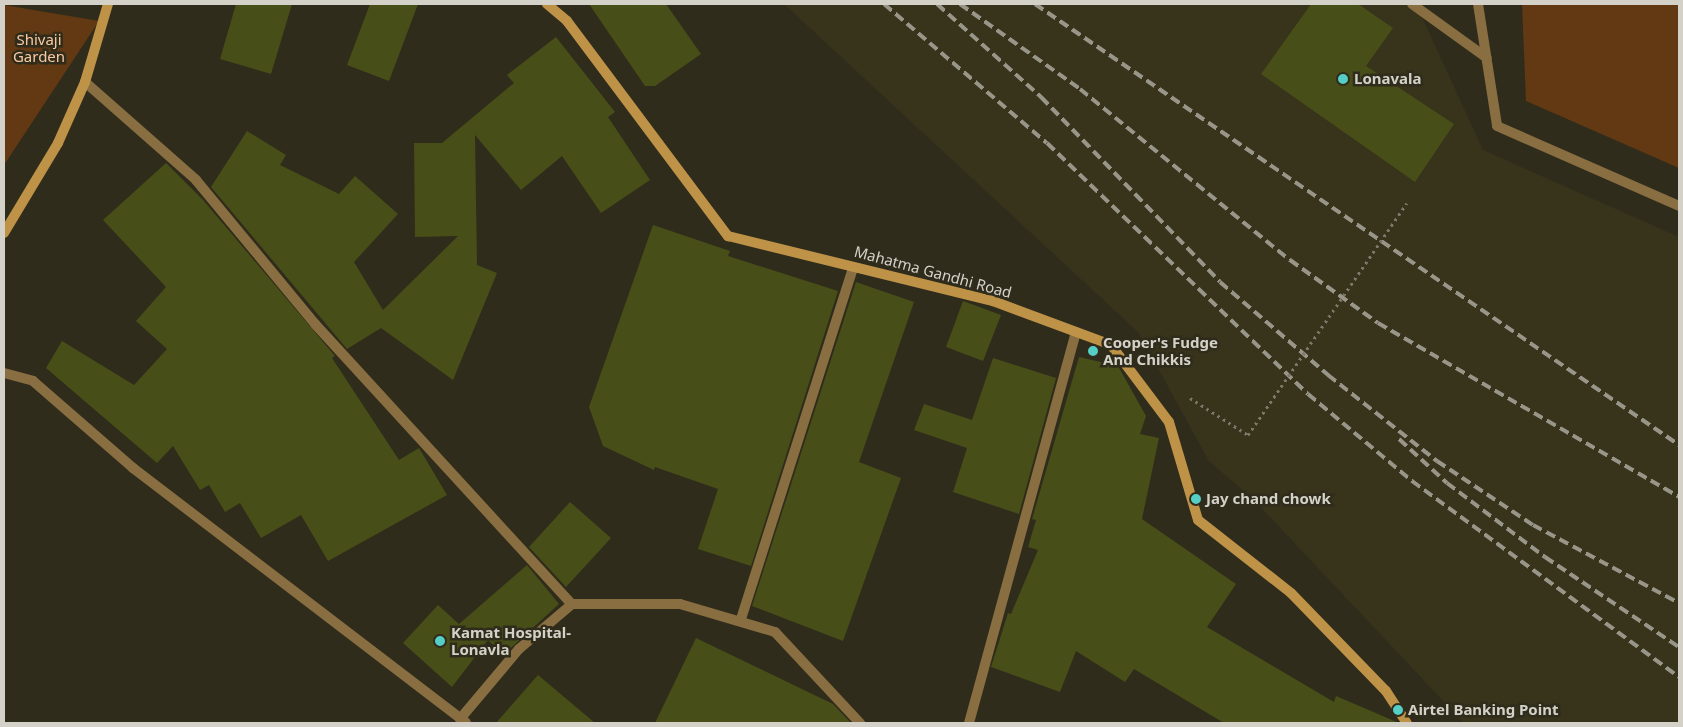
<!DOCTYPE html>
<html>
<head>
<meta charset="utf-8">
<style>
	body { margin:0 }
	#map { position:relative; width:1683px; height:727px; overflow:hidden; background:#302c1c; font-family:"Noto Sans",sans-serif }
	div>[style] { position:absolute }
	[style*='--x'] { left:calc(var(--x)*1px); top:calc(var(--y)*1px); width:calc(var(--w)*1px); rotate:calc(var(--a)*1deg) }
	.built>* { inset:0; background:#38331b }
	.green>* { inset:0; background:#623912 }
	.building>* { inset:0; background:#484e17 }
	.path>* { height:3px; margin-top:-1.5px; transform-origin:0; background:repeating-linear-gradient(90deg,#7c796c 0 2.5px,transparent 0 6.5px) }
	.street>* { height:10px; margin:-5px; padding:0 5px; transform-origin:5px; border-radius:5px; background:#896e41 }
	.secondary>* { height:10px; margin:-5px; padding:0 5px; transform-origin:5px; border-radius:5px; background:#be9247 }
	.rail>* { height:4px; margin-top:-2px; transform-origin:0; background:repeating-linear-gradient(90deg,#989589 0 10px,transparent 0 15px) }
	.path-bridge>* { height:3px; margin-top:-1.5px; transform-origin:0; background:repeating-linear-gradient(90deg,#7c796c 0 2.5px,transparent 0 6.5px) }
	.dots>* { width:14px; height:14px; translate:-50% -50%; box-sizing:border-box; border:2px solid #302c1c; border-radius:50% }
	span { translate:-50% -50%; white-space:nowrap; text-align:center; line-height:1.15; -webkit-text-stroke:5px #302c1c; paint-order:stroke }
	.park-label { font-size:15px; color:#fac9a2 }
	.poi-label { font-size:15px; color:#d4d2c8; font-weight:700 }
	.left { translate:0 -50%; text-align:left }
	.street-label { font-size:15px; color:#d4d2c8 }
	.frame { position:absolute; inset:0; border:5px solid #d4d2c8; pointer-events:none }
</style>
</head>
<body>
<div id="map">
	<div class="built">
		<i style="clip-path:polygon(784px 4px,1404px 4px,1421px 15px,1483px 150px,1679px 237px,1679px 723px,1464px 723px,1253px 499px,1209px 461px,1138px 332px)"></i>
	</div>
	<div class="green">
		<i style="clip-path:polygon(1522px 4px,1679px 4px,1679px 168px,1526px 101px)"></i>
		<i style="clip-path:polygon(4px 5px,99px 21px,4px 165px)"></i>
	</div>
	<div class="building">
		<i style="clip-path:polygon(236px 4px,292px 4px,271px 74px,220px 59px)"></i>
		<i style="clip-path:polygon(370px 4px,418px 4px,389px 81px,347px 65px)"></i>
		<i style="clip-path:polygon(589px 4px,666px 4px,701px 54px,655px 86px,645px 86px)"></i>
		<i style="clip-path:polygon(1311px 4px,1358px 4px,1393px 28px,1366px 66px,1454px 124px,1415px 182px,1261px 74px)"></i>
		<i style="clip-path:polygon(556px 37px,615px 112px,608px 117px,650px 180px,601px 213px,562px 156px,521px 190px,475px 135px,477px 265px,497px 273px,453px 380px,381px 328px,347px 349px,211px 187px,247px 131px,286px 155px,280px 165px,339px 194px,355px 176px,398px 214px,354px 262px,383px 310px,458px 236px,415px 237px,414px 143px,442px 143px,514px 83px,507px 75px)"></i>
		<i style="clip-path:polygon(166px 163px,203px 200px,335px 356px,332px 358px,399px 460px,419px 448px,447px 495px,328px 561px,301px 515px,261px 538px,240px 503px,225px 512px,209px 485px,200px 490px,173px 446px,157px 463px,46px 368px,62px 341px,134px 385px,167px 349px,136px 321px,166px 287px,103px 220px)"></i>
		<i style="clip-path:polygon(653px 225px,730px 251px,728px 256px,838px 291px,751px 566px,698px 549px,718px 489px,655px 467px,654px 470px,603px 446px,589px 407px)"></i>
		<i style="clip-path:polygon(856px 282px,914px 302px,859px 462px,901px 478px,843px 641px,752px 606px)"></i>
		<i style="clip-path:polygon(963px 301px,1001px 315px,983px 361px,946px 347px)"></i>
		<i style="clip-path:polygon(1079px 357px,1118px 366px,1146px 416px,1140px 434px,1159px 438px,1142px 519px,1236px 584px,1207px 627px,1334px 702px,1336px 696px,1399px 723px,1224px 723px,1134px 669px,1125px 682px,1076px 651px,1060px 692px,991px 667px,1008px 613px,1011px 614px,1038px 550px,1028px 547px,1036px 520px,1032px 519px)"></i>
		<i style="clip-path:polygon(993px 358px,1056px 378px,1019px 514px,953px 492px,967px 448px,914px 430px,924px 404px,972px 420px)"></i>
		<i style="clip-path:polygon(570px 502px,611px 538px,566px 587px,529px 547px)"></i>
		<i style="clip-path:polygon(527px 565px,559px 604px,503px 655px,488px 640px,452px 687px,403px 643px,438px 605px,459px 624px)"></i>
		<i style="clip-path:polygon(696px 638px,833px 704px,851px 723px,655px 723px)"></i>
		<i style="clip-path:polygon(538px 675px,595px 723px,496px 723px)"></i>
	</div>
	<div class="path">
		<i style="--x:1190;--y:398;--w:69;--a:32.5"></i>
	</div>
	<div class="street">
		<i style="--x:1412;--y:4;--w:92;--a:35.8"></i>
		<i style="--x:1478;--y:4;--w:123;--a:81.1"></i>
		<i style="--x:1497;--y:126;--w:199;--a:23.7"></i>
		<i style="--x:85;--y:82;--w:148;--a:41.4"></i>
		<i style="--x:196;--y:180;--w:187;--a:50.4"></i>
		<i style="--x:315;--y:324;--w:380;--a:47.5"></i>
		<i style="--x:4;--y:373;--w:30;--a:15"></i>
		<i style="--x:33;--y:381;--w:133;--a:41"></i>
		<i style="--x:133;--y:468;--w:419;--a:37.4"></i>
		<i style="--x:741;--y:619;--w:369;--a:-72.3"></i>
		<i style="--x:460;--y:719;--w:92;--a:-49.9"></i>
		<i style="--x:519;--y:649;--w:70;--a:-40.3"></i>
		<i style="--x:572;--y:604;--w:108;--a:0"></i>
		<i style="--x:680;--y:604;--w:99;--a:16.4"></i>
		<i style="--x:775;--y:632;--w:125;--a:47"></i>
		<i style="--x:969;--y:723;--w:405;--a:-74.7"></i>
	</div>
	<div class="secondary">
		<i style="--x:547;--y:4;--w:26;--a:40"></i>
		<i style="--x:567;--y:21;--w:269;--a:53.2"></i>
		<i style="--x:728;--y:236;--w:273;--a:13.8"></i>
		<i style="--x:993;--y:301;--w:126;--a:20.4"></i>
		<i style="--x:1111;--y:345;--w:96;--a:53"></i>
		<i style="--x:1169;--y:422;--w:102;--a:73.5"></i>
		<i style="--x:1198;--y:520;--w:118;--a:38.1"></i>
		<i style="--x:1291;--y:593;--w:136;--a:45.9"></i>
		<i style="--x:1386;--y:691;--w:38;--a:57"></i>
		<i style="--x:4;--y:233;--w:105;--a:-59"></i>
		<i style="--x:58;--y:143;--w:67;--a:-66.1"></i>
		<i style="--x:85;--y:82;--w:81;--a:-73.6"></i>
	</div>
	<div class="rail">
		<i style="--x:884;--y:4;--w:214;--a:40.5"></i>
		<i style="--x:1047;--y:143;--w:362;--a:43.9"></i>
		<i style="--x:1308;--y:394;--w:136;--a:39.9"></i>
		<i style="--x:1412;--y:481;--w:331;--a:36.3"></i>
		<i style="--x:937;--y:4;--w:140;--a:41.8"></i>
		<i style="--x:1041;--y:97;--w:257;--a:45.9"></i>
		<i style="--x:1220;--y:282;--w:143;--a:40.7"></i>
		<i style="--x:1328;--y:375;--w:139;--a:38.3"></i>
		<i style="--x:1437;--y:461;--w:115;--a:33.7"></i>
		<i style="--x:1533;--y:525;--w:166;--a:28.1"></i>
		<i style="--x:960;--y:4;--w:147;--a:35.3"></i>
		<i style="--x:1080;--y:89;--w:271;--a:39.2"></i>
		<i style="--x:1290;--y:260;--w:108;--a:35.6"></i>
		<i style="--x:1378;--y:323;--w:348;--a:30"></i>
		<i style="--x:1035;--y:4;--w:781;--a:34.4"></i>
		<i style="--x:1399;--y:439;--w:65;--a:42.5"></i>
		<i style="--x:1447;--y:483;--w:123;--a:37.1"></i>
		<i style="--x:1545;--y:557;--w:161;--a:33.9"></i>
	</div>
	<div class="path-bridge">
		<i style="--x:1248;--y:435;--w:281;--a:-55.6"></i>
	</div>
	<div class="dots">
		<i style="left:1343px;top:79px;background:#55cec5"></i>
		<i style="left:1093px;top:351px;background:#55cec5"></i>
		<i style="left:1196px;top:499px;background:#55cec5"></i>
		<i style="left:440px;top:641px;background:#55cec5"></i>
		<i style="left:1398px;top:710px;background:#55cec5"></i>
	</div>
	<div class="park-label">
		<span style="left:39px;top:48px">Shivaji<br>Garden</span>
	</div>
	<div class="poi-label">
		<span class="left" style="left:1354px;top:79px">Lonavala</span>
		<span class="left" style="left:1103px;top:351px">Cooper's Fudge<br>And Chikkis</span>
		<span class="left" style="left:1206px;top:499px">Jay chand chowk</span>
		<span class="left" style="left:451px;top:641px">Kamat Hospital-<br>Lonavla</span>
		<span class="left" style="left:1408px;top:710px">Airtel Banking Point</span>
	</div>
	<div class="street-label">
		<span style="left:933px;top:272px;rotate:15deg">Mahatma Gandhi Road</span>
	</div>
	<div class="frame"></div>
</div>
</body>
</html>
